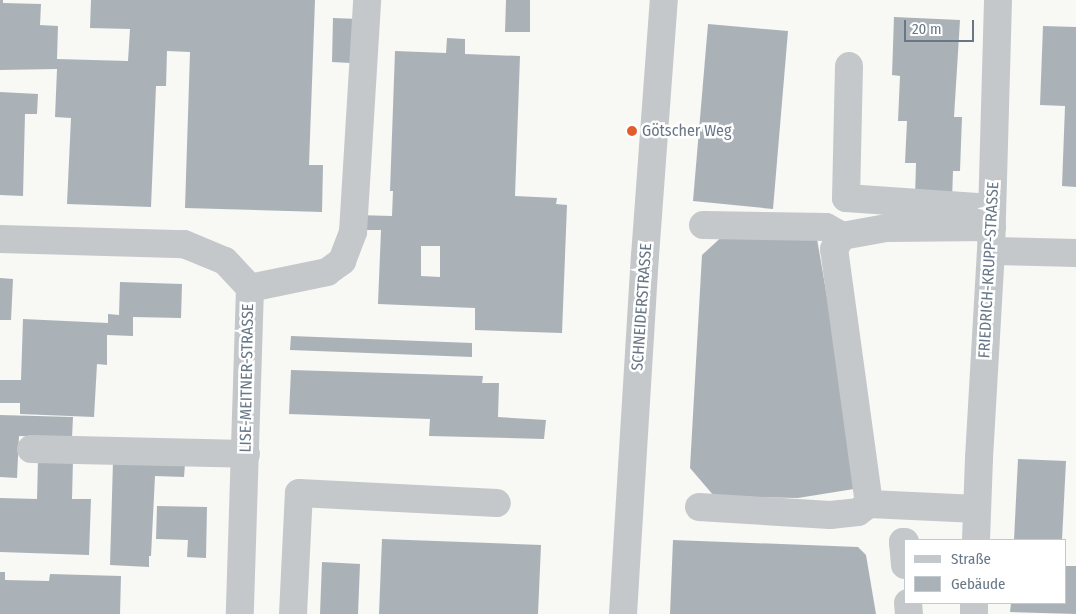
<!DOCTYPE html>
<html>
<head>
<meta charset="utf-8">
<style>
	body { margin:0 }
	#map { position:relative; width:1076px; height:614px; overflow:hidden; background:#f8f8f5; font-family:"Fira Sans Condensed",sans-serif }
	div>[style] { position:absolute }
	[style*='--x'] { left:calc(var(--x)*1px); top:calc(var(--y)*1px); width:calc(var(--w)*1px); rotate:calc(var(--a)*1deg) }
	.building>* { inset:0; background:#aab2b8 }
	.minor>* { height:28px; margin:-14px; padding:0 14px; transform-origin:14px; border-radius:14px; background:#c4c8cb }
	.dots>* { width:14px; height:14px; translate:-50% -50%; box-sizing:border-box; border:2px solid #fff; border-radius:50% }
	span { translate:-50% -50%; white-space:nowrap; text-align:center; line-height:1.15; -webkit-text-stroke:5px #fff; paint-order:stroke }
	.poi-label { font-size:16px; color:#677786 }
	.left { translate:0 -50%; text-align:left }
	.street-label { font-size:16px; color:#677786 }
	.legend { position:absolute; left:904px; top:539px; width:162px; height:65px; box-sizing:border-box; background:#fff; border:1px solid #c2c9cf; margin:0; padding:6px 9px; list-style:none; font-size:15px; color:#677786 }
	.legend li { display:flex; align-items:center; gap:10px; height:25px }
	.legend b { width:25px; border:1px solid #c2c9cf }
	.scale { position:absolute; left:904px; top:20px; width:70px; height:22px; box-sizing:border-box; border:2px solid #677786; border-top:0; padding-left:6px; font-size:15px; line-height:18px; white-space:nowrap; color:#677786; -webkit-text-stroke:4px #fff; paint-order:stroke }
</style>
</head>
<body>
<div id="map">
	<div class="building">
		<i style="clip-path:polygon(0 0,3px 0,3px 3px,41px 4px,40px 25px,58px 26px,57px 59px,128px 61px,130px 29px,90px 28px,91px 0,315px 0,309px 165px,323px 165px,322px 212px,185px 208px,190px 52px,167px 51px,166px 86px,156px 86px,151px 207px,67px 204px,71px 118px,55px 117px,57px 69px,0 70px)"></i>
		<i style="clip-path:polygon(506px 0,530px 0,530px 32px,505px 32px)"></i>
		<i style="clip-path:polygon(894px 17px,960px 20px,954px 117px,962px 117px,960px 171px,953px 171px,952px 200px,915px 198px,916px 163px,905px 163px,907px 121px,898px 121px,900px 76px,892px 75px)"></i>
		<i style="clip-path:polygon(333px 18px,359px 19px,351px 63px,332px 62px)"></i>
		<i style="clip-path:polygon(708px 24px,788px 31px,773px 209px,693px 201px)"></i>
		<i style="clip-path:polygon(1043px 26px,1076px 27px,1076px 187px,1062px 186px,1065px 106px,1040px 105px)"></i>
		<i style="clip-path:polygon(evenodd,447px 38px,465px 39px,465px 54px,520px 56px,515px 196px,557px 198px,556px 204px,567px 205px,562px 333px,475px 330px,475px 308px,378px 304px,381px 230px,357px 230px,357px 215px,392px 216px,393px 191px,390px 191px,395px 51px,446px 53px,447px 38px,421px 246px,440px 246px,440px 277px,421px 276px,421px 246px)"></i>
		<i style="clip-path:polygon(0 92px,38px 94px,37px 114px,25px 114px,23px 196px,0 195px)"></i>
		<i style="clip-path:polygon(727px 232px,816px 233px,860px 488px,798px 498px,714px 496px,690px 468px,702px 255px)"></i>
		<i style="clip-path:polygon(0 278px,13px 279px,11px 320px,0 320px)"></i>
		<i style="clip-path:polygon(120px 282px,182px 284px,181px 318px,133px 317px,133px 336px,107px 335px,107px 365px,97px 364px,94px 417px,20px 414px,20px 403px,0 403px,0 380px,21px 380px,23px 319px,108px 323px,108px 314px,119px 315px)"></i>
		<i style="clip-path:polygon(291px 336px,472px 343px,472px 357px,290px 350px)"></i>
		<i style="clip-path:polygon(291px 370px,483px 376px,482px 383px,499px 383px,498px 417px,546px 420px,544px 439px,429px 436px,430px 419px,289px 414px)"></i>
		<i style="clip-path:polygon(0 415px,73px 417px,72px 438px,19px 436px,17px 478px,0 477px)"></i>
		<i style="clip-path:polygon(38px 459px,73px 460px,72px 499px,91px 499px,89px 555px,0 552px,0 498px,37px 499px)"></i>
		<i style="clip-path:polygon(1018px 459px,1066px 461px,1062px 540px,1014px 540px)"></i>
		<i style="clip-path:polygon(113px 461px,185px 464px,184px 477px,155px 476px,151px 556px,149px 556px,149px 567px,110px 565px)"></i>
		<i style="clip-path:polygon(157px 506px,207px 507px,206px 558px,187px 557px,188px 540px,156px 539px)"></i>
		<i style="clip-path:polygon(382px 539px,541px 545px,538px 614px,379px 614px)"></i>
		<i style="clip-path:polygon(673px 540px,858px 547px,866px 555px,876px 614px,670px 614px)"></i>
		<i style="clip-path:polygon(322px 562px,360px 564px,358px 614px,320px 614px)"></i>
		<i style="clip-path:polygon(1065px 566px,1076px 566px,1076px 614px,1010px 612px,1011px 603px,1065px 603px)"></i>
		<i style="clip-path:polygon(0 572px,5px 572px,5px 580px,49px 581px,50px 574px,121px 576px,120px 614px,0 614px)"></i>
	</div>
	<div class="minor">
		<i style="--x:849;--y:66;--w:132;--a:91.3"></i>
		<i style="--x:846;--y:198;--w:146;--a:3.9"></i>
		<i style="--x:703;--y:225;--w:123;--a:0.9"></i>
		<i style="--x:826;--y:227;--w:18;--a:29"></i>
		<i style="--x:0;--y:239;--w:184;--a:1.6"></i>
		<i style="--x:184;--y:244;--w:44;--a:22.5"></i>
		<i style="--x:225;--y:261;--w:37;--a:47"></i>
		<i style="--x:250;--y:288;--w:326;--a:91.8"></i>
		<i style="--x:991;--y:251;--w:85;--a:1.3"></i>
		<i style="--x:250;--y:288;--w:79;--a:-11.7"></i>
		<i style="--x:327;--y:272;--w:19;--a:-36"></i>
		<i style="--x:342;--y:261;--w:31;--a:-69"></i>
		<i style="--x:353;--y:232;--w:232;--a:-86.5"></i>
		<i style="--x:31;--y:449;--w:215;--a:1.3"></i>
		<i style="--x:699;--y:507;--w:131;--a:3.5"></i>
		<i style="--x:830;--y:515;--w:28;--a:-6"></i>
		<i style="--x:858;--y:512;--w:14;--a:-36"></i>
		<i style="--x:977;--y:509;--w:108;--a:-177.3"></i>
		<i style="--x:869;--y:504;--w:257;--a:-97.8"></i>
		<i style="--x:834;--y:249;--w:15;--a:-58"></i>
		<i style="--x:842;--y:236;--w:45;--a:-10.3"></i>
		<i style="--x:886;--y:228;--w:106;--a:-0.5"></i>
		<i style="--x:976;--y:540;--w:82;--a:-87.9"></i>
		<i style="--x:979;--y:458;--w:207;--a:-86.7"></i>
		<i style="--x:991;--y:251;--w:251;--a:-88.4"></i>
		<i style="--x:905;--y:542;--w:2;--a:180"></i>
		<i style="--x:903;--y:542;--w:23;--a:85"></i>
		<i style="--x:908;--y:603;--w:11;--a:85"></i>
		<i style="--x:974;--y:603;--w:11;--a:90"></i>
		<i style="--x:293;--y:614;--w:121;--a:-87.2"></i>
		<i style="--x:299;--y:493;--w:198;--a:2.9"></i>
		<i style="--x:623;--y:614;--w:359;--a:-86.5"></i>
		<i style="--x:645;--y:256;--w:257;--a:-85.8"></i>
	</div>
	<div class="dots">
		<i style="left:632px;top:131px;background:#e05d2d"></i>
	</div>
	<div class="poi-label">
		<span class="left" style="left:642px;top:131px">Götscher Weg</span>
	</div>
	<div class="street-label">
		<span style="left:989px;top:270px;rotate:-87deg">FRIEDRICH-KRUPP-STRASSE</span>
		<span style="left:642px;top:307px;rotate:-86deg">SCHNEIDERSTRASSE</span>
		<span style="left:247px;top:378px;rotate:-89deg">LISE-MEITNER-STRASSE</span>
	</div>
	<ul class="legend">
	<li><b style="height:6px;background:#c4c8cb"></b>Straße</li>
	<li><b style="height:14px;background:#aab2b8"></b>Gebäude</li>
	</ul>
	<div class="scale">20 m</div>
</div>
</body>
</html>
